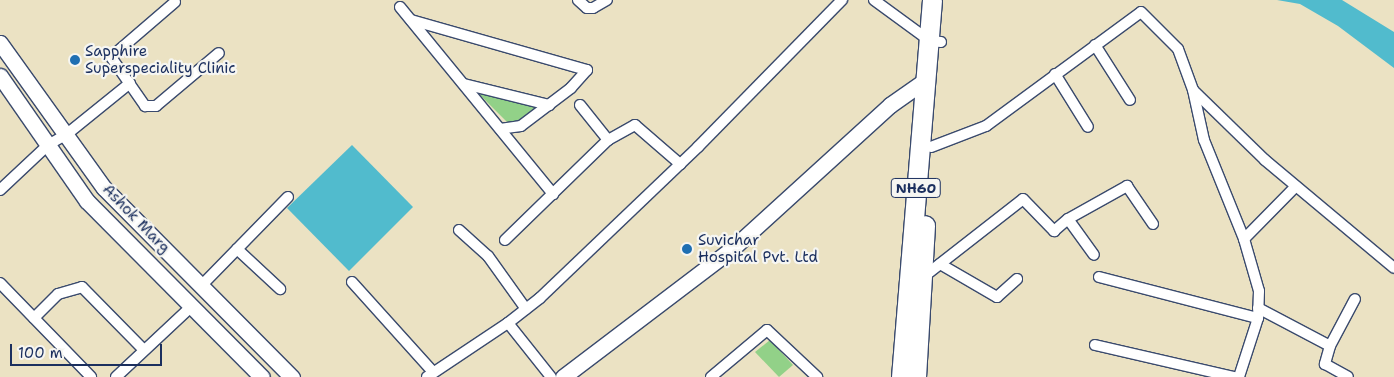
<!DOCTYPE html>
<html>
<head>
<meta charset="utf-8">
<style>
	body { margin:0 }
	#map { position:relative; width:1394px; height:377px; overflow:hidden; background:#ebe2c3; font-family:"Shantell Sans",sans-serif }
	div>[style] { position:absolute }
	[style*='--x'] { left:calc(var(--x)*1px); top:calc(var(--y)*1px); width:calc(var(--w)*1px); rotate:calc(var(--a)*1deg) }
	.green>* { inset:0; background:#92d188 }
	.water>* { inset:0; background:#51bbcd }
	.roads { filter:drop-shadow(1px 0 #3a4a6d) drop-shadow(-1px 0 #3a4a6d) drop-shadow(0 1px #3a4a6d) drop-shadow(0 -1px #3a4a6d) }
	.street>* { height:10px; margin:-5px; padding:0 5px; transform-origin:5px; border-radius:5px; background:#fff }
	.secondary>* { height:15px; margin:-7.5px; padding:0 7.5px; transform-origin:7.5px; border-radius:7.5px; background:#fff }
	.highway>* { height:19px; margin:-9.5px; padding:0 9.5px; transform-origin:9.5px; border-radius:9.5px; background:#fff }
	.dots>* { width:14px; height:14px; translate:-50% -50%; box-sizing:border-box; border:2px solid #f6f6f2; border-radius:50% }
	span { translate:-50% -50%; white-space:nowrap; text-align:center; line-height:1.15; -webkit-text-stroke:4.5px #f6f6f2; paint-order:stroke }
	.shield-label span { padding:1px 4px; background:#f6f6f2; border:1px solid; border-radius:4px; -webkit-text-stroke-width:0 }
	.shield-label { font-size:14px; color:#1b2f5e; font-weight:700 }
	.poi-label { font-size:15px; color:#1b2f5e }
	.left { translate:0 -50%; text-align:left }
	.street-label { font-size:15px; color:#1b2f5e }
	.scale { position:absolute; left:10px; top:344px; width:152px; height:22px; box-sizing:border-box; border:2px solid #1b2f5e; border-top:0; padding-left:6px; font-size:15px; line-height:18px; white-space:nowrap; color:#1b2f5e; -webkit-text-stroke:4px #f6f6f2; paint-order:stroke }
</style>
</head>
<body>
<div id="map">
	<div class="green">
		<i style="clip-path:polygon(474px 89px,543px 108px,516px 126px,510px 125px)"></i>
		<i style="clip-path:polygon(770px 340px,793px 365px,779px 377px,755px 352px)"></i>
	</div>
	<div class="water">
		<i style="clip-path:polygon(1277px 0,1342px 0,1394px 32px,1394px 68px,1338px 26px,1300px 4px)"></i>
		<i style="clip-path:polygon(352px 145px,413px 207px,349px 271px,287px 208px)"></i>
	</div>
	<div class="roads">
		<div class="street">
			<i style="--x:578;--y:0;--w:12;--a:42"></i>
			<i style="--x:587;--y:8;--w:6;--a:0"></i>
			<i style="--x:593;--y:8;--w:16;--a:-30"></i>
			<i style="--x:874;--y:0;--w:69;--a:36.2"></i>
			<i style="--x:930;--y:41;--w:11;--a:5"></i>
			<i style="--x:175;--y:2;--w:84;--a:139.3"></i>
			<i style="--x:111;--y:57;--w:60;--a:55.2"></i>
			<i style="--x:145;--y:106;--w:11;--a:0"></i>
			<i style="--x:156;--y:106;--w:82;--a:-40.1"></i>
			<i style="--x:400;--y:7;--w:242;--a:50.7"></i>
			<i style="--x:411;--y:20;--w:183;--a:15.9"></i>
			<i style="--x:587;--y:70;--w:24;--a:132"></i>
			<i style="--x:571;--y:88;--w:63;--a:142.8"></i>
			<i style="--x:521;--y:126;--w:21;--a:172"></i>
			<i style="--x:1095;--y:45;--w:65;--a:57.5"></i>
			<i style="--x:1055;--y:74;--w:62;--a:58.1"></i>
			<i style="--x:464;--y:84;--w:88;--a:13.9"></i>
			<i style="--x:1194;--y:91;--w:99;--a:44.2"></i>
			<i style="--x:1265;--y:160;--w:168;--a:39.9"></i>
			<i style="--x:580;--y:105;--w:45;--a:51.3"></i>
			<i style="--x:931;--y:147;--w:59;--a:-20.9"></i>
			<i style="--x:986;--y:126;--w:192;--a:-36.3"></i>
			<i style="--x:1141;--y:12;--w:52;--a:45"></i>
			<i style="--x:1178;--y:49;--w:44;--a:69.9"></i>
			<i style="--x:1193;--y:90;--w:51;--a:77.6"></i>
			<i style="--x:1204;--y:140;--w:107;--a:68"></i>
			<i style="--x:1244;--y:239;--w:54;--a:73.9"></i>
			<i style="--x:1259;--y:291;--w:27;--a:92"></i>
			<i style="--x:1258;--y:318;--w:62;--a:107.9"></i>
			<i style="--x:0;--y:190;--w:66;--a:-43.2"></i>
			<i style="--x:48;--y:145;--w:22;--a:-30"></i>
			<i style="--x:67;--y:134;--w:81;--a:-39"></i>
			<i style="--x:1068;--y:219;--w:44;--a:54.2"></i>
			<i style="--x:459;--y:230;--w:39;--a:42"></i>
			<i style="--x:488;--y:256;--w:65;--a:54.4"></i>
			<i style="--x:1244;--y:239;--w:74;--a:-45.5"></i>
			<i style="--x:505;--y:240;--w:144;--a:-44.2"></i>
			<i style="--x:608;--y:140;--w:31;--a:-29"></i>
			<i style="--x:635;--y:125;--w:60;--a:40.9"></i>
			<i style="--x:237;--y:249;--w:59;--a:42.9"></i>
			<i style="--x:940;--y:264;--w:66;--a:30.1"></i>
			<i style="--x:997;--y:297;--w:27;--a:-42"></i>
			<i style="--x:1099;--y:277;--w:164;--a:14.5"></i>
			<i style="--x:922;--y:278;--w:128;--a:-38"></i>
			<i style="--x:1023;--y:199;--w:45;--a:45.9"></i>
			<i style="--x:1054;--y:231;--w:18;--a:-41"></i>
			<i style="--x:1068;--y:219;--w:68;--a:-29.2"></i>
			<i style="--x:1127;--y:186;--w:46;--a:55.6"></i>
			<i style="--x:352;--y:282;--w:121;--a:48"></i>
			<i style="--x:0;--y:283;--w:131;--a:45.9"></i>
			<i style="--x:202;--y:285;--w:123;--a:-45.7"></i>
			<i style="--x:1258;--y:308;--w:81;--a:27.8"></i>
			<i style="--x:1330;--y:346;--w:53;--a:-62"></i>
			<i style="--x:34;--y:318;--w:34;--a:-45"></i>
			<i style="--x:58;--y:294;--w:25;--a:-16"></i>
			<i style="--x:82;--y:287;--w:88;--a:45.5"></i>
			<i style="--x:1095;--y:345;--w:143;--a:13"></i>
			<i style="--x:1330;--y:346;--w:19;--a:106"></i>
			<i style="--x:1325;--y:364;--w:26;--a:29"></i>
			<i style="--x:116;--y:377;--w:105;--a:-43.1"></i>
			<i style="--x:427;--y:377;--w:97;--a:-33.7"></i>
			<i style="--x:551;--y:377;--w:69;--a:-128.5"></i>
			<i style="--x:508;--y:323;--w:41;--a:-38"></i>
			<i style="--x:540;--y:298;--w:219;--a:-43.7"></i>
			<i style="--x:698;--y:147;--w:206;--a:-45.6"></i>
			<i style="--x:711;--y:377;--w:73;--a:-40"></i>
			<i style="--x:767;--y:330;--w:69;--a:43.2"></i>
		</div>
		<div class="secondary">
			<i style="--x:0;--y:43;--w:178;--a:54.4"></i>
			<i style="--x:104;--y:188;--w:267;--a:45.2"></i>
			<i style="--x:0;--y:76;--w:152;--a:55.2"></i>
			<i style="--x:87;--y:201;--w:248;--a:45.2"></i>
			<i style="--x:563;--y:377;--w:215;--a:-37.2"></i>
			<i style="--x:734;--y:247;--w:211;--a:-42.3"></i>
			<i style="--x:890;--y:105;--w:45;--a:-35.1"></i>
		</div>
		<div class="highway">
			<i style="--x:901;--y:377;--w:378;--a:-85.3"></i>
			<i style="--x:916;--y:377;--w:152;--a:-86.6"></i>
		</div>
	</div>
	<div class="dots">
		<i style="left:75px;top:60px;background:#1f6fb2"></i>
		<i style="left:687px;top:249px;background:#1f6fb2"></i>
	</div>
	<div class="shield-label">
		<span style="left:916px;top:188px">NH60</span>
	</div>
	<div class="poi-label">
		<span class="left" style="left:85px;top:60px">Sapphire<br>Superspeciality Clinic</span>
		<span class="left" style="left:698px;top:249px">Suvichar<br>Hospital Pvt. Ltd</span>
	</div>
	<div class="street-label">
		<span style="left:136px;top:219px;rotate:46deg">Ashok Marg</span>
	</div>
	<div class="scale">100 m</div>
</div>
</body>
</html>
